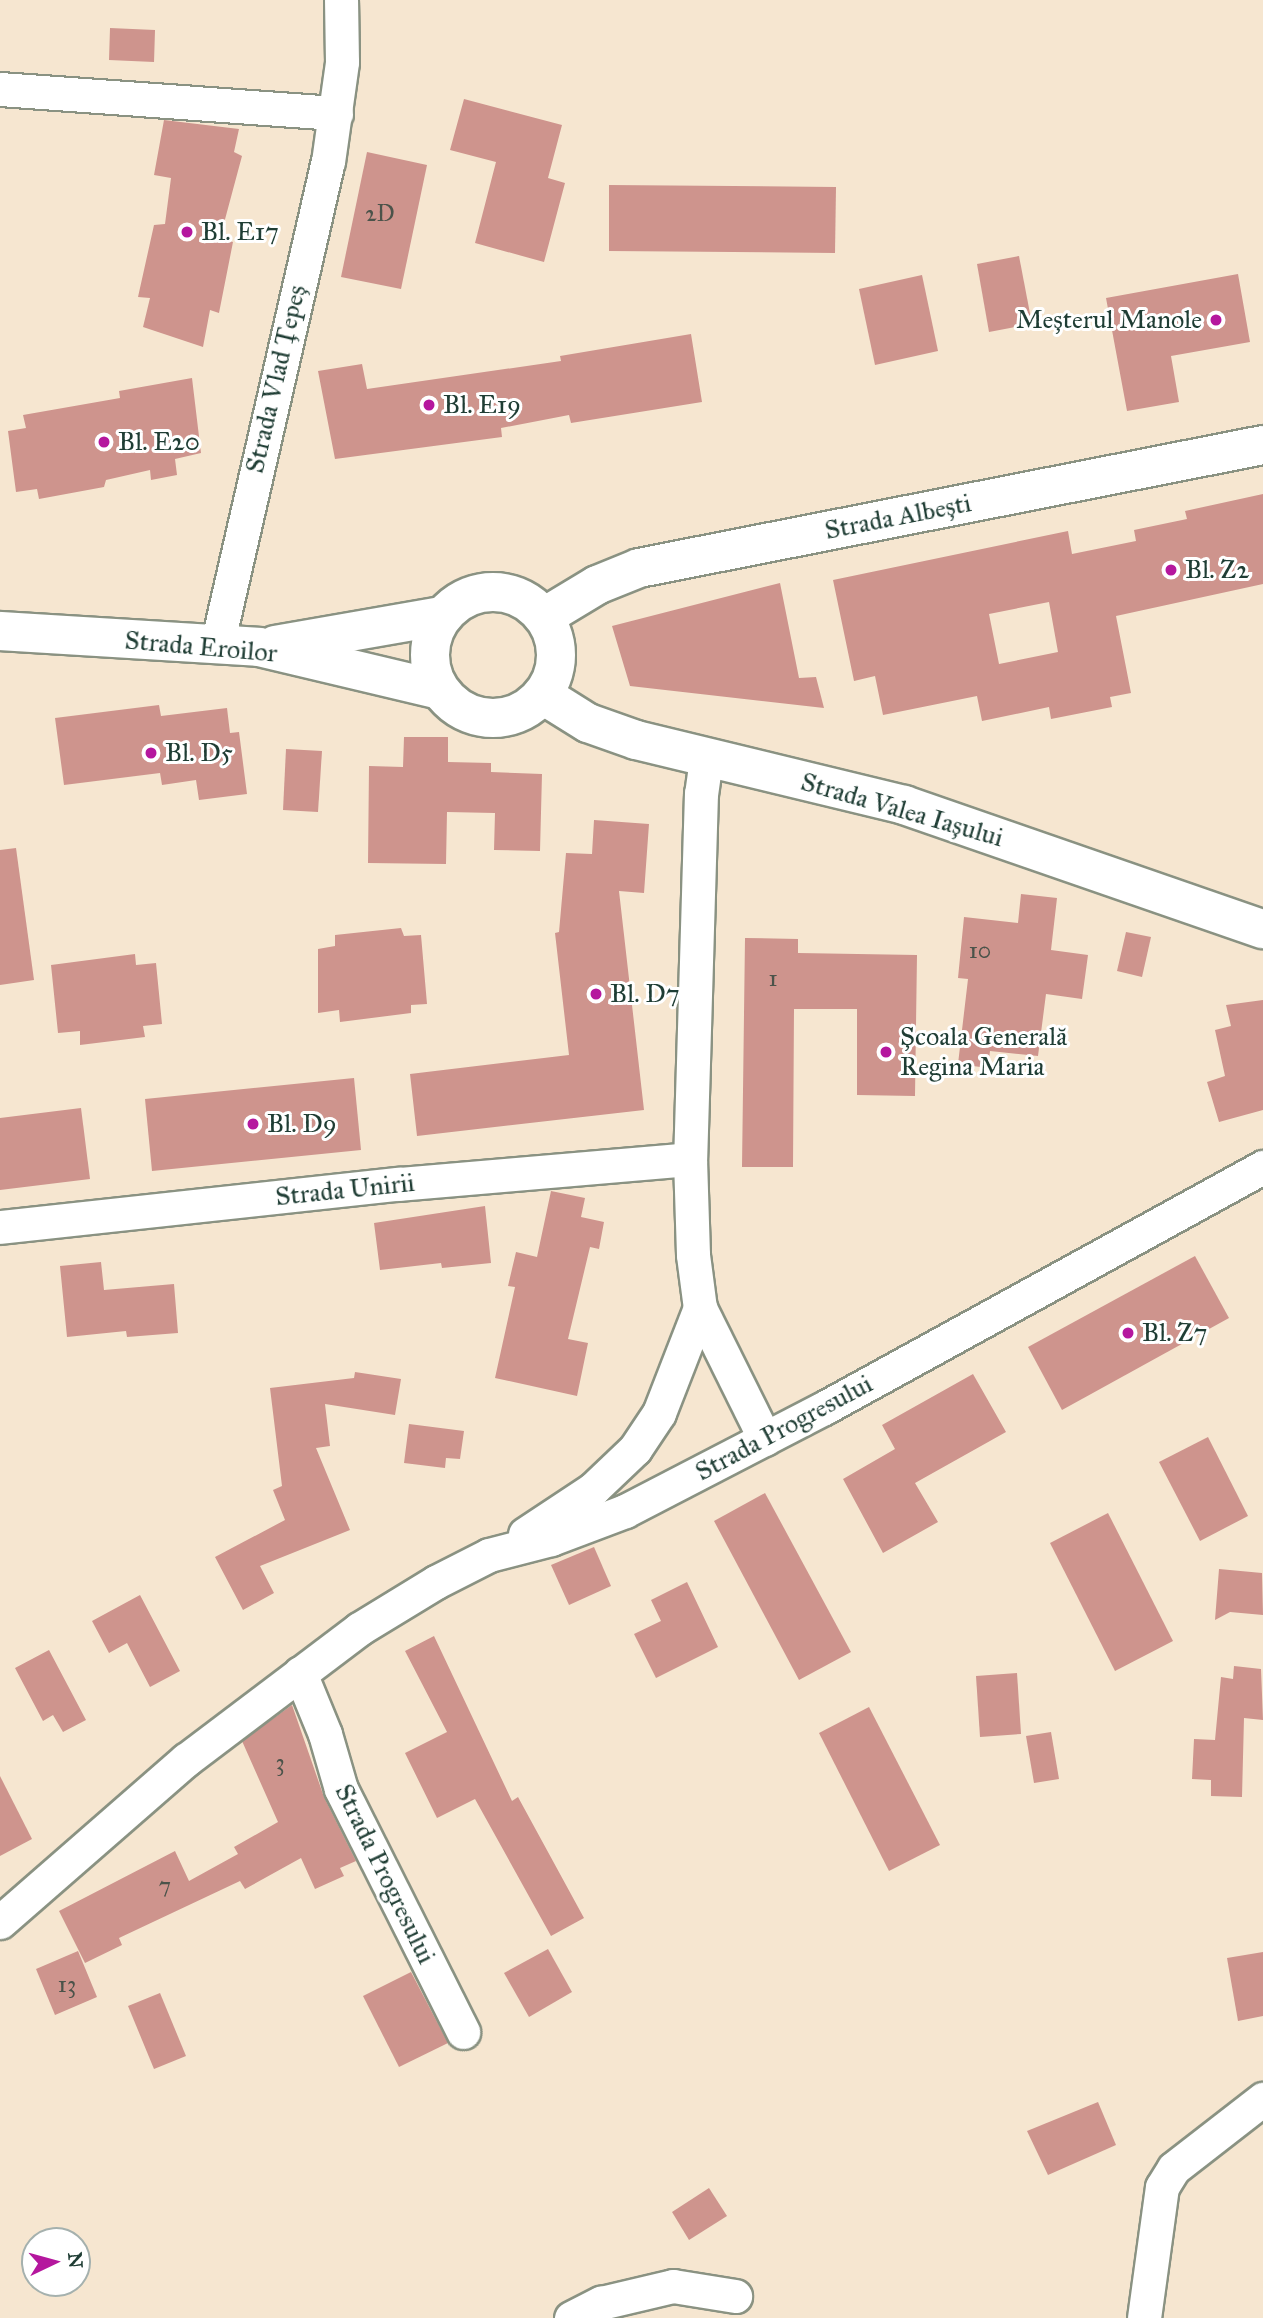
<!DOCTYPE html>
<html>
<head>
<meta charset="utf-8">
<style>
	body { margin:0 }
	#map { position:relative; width:1263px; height:2318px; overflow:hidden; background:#f6e6d0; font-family:"IM FELL Great Primer",serif }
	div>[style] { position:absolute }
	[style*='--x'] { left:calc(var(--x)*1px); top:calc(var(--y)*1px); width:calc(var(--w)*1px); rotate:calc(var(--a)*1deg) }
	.building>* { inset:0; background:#ce948d }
	.roads { filter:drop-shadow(2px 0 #8a9282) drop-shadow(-2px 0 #8a9282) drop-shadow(0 2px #8a9282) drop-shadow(0 -2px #8a9282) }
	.minor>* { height:33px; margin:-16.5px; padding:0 16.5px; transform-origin:16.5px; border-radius:16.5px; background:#fff }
	.major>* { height:38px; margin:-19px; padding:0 19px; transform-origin:19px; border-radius:19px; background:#fff }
	.major>.ring { margin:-19px; padding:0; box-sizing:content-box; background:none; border:38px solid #fff; border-radius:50% }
	.dots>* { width:19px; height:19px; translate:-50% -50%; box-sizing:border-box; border:4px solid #fff; border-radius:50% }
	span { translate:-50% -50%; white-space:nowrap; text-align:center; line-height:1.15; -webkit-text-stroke:6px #fff; paint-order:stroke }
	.number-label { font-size:23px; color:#4b534a }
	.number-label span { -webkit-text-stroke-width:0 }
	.poi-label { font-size:26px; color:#1f3d34 }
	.left { translate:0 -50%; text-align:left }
	.right { translate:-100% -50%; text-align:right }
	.street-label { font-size:26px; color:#1f3d34 }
	.north { position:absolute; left:21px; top:2227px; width:70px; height:70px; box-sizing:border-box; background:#fff; border:2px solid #a5b1ae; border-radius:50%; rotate:85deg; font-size:19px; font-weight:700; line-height:28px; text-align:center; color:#1f3d34 }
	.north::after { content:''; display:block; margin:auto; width:24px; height:32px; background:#b5179e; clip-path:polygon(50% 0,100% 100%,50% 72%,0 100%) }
</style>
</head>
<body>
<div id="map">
	<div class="building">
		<i style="clip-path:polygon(110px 28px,155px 30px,154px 62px,109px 60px)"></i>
		<i style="clip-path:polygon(464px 99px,562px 125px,548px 178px,565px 183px,544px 262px,475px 243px,496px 162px,450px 150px)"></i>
		<i style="clip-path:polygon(164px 120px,239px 129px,234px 152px,242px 156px,220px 238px,233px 242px,219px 313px,210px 310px,203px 347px,143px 327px,150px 298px,138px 297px,154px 225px,165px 224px,171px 178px,154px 175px)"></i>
		<i style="clip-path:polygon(367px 152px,427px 165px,401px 289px,341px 277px)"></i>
		<i style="clip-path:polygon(609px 185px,836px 187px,835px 253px,609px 251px)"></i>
		<i style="clip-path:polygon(1019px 256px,1032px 324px,989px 332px,977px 264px)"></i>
		<i style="clip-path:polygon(1238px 274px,1250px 342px,1171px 356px,1179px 402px,1127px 411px,1106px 298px)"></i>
		<i style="clip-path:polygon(922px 275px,938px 351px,875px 365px,859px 289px)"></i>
		<i style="clip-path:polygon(691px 334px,702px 402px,571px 423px,569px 415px,501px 428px,502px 437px,335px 459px,318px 371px,362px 364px,367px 389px,561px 361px,560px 356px)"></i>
		<i style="clip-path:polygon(192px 378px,201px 453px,175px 459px,177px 475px,151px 480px,150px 470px,106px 480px,104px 487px,39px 499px,37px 489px,16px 492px,8px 431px,26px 428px,23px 415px,120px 398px,119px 391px)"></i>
		<i style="clip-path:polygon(evenodd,1263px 494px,1263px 584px,1116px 616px,1131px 693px,1110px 697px,1112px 707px,1051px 719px,1049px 707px,982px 721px,977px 696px,883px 715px,875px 676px,854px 681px,833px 580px,1068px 531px,1072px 554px,1136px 541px,1134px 530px,1187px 519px,1185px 511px,1263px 494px,1049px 602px,1058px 652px,999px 664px,989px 614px,1049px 602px)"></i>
		<i style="clip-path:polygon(780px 583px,799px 678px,816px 677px,824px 708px,630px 686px,612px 626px)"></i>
		<i style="clip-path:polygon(159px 705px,161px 716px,227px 708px,230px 733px,239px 732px,247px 794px,199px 800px,196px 780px,162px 785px,160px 773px,64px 785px,55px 718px)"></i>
		<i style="clip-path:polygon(404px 737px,448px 737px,448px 762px,491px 763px,491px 772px,542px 774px,540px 851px,494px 850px,495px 813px,447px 812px,446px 864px,368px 863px,369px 766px,403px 767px)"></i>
		<i style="clip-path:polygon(286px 749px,322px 751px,318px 812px,283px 810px)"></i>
		<i style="clip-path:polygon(594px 820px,649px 824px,644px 893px,619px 891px,644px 1110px,417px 1136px,410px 1074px,569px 1055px,555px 933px,559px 932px,566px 853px,592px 854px)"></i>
		<i style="clip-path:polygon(16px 848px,34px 980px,0 985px,0 850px)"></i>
		<i style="clip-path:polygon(1021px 894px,1057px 898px,1051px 950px,1088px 955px,1082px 999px,1046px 994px,1038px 1056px,990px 1051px,988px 1068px,958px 1064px,968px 979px,958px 978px,964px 917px,1018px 923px)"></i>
		<i style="clip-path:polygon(401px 928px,404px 936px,421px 935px,427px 1004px,411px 1005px,411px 1013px,340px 1022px,339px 1010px,318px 1013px,318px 949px,335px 946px,335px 935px)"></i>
		<i style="clip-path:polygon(1126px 932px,1151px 937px,1142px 977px,1117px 971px)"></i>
		<i style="clip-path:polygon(745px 938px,798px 939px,798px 953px,917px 955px,915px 1096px,857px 1095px,857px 1009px,794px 1009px,793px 1167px,742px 1167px)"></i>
		<i style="clip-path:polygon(135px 954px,136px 965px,156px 963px,162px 1024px,143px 1026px,145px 1037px,80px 1045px,80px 1031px,58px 1033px,51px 965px)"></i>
		<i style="clip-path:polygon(1263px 1000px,1263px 1110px,1219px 1122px,1207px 1082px,1225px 1076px,1215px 1030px,1231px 1026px,1226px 1005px)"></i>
		<i style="clip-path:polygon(354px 1078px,361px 1150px,152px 1171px,145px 1099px)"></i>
		<i style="clip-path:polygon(81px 1108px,90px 1179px,0 1190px,0 1118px)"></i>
		<i style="clip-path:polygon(551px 1191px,585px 1198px,581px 1217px,604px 1222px,599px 1249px,590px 1247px,568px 1339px,588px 1343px,577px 1396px,495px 1378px,515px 1287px,508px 1286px,516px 1252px,537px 1257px)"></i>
		<i style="clip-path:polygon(485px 1206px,491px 1263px,442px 1268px,441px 1263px,380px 1270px,374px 1223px)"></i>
		<i style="clip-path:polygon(1195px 1256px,1229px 1318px,1062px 1410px,1028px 1347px)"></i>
		<i style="clip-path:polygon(101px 1262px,104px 1290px,174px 1284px,178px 1333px,127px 1337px,126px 1331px,67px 1337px,60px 1266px)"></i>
		<i style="clip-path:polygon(355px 1372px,401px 1379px,395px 1415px,325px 1404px,330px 1446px,316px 1448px,350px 1530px,260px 1566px,274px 1593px,243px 1610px,215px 1557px,285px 1520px,273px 1490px,282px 1486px,270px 1388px,354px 1378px)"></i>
		<i style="clip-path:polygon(973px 1374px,1006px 1432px,915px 1483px,938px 1522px,883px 1553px,843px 1479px,895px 1449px,882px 1425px)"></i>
		<i style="clip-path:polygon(409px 1424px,464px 1431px,460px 1459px,446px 1458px,445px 1468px,404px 1463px)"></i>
		<i style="clip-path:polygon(1208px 1437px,1248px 1516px,1200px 1541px,1159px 1462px)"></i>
		<i style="clip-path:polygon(765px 1493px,851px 1652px,799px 1680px,714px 1521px)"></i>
		<i style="clip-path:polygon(1108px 1513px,1173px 1641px,1115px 1671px,1050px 1543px)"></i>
		<i style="clip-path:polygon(594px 1547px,611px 1586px,569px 1605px,551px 1565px)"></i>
		<i style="clip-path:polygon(1219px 1569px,1262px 1573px,1263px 1615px,1230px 1612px,1215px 1620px)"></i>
		<i style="clip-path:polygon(687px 1582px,718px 1647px,656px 1678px,634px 1634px,661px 1621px,651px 1600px)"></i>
		<i style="clip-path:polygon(140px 1595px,180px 1671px,150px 1687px,127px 1643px,109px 1653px,92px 1621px)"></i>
		<i style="clip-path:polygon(434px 1636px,512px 1801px,518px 1797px,584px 1918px,551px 1936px,475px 1799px,437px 1818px,405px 1753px,447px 1732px,405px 1651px)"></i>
		<i style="clip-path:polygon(49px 1650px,86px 1720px,63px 1732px,53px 1715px,43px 1721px,15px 1668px)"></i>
		<i style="clip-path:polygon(1234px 1666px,1261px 1669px,1263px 1720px,1244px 1718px,1242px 1797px,1211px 1796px,1211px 1780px,1192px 1779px,1194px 1739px,1215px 1740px,1221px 1677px,1233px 1679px)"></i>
		<i style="clip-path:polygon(1017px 1673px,1021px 1734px,980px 1737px,976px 1676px)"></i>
		<i style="clip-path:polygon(292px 1705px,324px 1797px,356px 1861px,340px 1868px,344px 1876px,315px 1889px,301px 1858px,245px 1889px,240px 1881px,119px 1938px,122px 1945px,85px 1963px,59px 1911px,175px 1851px,189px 1881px,238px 1854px,234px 1847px,278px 1822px,242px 1741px)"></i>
		<i style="clip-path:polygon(869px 1707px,940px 1845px,889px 1871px,819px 1733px)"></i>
		<i style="clip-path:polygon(1051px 1732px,1059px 1779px,1034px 1783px,1026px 1736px)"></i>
		<i style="clip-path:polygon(0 1776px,32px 1839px,0 1856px)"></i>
		<i style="clip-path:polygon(548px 1949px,572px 1992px,529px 2017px,504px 1973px)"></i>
		<i style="clip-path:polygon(78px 1951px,97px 1997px,55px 2015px,36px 1969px)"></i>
		<i style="clip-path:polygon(1263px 1952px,1263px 2016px,1238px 2021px,1227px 1958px)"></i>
		<i style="clip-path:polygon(411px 1972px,448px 2043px,399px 2067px,363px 1996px)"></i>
		<i style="clip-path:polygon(160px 1993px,186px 2056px,154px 2069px,128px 2006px)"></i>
		<i style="clip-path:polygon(1098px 2102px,1116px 2145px,1048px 2175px,1027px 2131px)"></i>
		<i style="clip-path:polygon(709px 2188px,727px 2216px,689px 2240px,672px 2212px)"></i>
	</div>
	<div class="roads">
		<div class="minor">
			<i style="--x:0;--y:89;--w:337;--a:4.1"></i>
			<i style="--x:217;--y:645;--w:496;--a:-77.1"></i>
			<i style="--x:328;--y:162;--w:101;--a:-82"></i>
			<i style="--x:342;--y:62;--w:62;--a:-90.9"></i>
			<i style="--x:706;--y:759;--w:34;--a:98"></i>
			<i style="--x:701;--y:793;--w:366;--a:91.7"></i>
			<i style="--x:690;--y:1159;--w:96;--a:88.2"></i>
			<i style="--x:693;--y:1255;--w:53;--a:82.5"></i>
			<i style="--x:700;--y:1308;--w:146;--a:63.6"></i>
			<i style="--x:0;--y:1227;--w:401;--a:-6.2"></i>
			<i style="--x:399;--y:1184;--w:292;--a:-4.9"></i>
			<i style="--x:525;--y:1534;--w:82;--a:-33.5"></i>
			<i style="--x:593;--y:1489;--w:58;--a:-43.6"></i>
			<i style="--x:635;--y:1449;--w:43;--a:-56.3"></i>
			<i style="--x:659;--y:1413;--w:113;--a:-68.7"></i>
			<i style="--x:300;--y:1673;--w:66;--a:67.7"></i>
			<i style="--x:325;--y:1734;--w:57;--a:73.8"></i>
			<i style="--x:341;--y:1789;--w:272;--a:63.3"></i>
			<i style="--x:0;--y:1922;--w:247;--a:-41.1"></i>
			<i style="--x:186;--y:1760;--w:217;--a:-37.1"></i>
			<i style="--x:359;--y:1629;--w:90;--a:-31.4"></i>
			<i style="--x:436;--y:1582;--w:59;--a:-27"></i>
			<i style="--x:489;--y:1555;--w:64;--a:-14.5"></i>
			<i style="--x:551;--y:1539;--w:79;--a:-20.7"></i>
			<i style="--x:625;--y:1511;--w:224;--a:-27.4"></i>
			<i style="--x:824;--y:1408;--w:501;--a:-28.77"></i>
			<i style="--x:571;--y:2318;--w:34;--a:-27"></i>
			<i style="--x:601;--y:2303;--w:74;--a:-13.3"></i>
			<i style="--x:673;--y:2286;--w:63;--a:9.2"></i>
			<i style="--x:1144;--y:2318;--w:132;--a:-82.2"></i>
			<i style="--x:1162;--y:2187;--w:22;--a:-58"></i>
			<i style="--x:1174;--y:2168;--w:113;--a:-37.8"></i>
		</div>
		<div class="major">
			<i class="ring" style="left:430px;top:592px;width:88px;height:88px"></i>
			<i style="--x:544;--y:617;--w:62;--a:-31.1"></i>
			<i style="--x:597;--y:585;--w:45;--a:-22"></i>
			<i style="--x:639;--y:568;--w:636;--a:-11.15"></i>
			<i style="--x:0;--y:631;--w:259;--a:3.5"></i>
			<i style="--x:259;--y:647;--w:186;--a:13.4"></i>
			<i style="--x:275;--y:645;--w:169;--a:-9.9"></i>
			<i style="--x:543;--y:695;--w:53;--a:31.9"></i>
			<i style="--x:588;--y:723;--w:51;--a:19.5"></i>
			<i style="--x:636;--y:740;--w:276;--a:13.6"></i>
			<i style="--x:904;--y:805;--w:380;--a:19.1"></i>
		</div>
	</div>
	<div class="dots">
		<i style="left:187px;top:232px;background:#b5179e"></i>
		<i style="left:1216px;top:320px;background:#b5179e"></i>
		<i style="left:429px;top:405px;background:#b5179e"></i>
		<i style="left:104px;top:442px;background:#b5179e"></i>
		<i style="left:1171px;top:570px;background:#b5179e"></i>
		<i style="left:151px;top:753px;background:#b5179e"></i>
		<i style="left:596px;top:994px;background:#b5179e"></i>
		<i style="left:886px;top:1052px;background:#b5179e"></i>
		<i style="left:253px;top:1124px;background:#b5179e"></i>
		<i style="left:1128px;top:1333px;background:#b5179e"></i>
	</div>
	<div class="number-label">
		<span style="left:380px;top:213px">2D</span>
		<span style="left:980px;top:950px">10</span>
		<span style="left:773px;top:978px">1</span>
		<span style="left:280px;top:1762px">3</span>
		<span style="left:165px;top:1885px">7</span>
		<span style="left:67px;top:1984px">13</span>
	</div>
	<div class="poi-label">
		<span class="left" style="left:201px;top:232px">Bl. E17</span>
		<span class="right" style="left:1202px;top:320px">Meșterul Manole</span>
		<span class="left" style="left:443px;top:405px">Bl. E19</span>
		<span class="left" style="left:118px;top:442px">Bl. E20</span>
		<span class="left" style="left:1185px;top:570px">Bl. Z2</span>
		<span class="left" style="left:165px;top:753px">Bl. D5</span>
		<span class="left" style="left:610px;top:994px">Bl. D7</span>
		<span class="left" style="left:900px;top:1052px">Școala Generală<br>Regina Maria</span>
		<span class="left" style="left:267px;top:1124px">Bl. D9</span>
		<span class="left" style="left:1142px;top:1333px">Bl. Z7</span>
	</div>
	<div class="street-label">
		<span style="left:276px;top:379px;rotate:-77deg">Strada Vlad Țepeș</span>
		<span style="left:898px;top:517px;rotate:-11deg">Strada Albești</span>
		<span style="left:201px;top:647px;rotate:5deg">Strada Eroilor</span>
		<span style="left:902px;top:810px;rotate:16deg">Strada Valea Iașului</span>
		<span style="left:345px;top:1190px;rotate:-6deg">Strada Unirii</span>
		<span style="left:784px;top:1428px;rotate:-28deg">Strada Progresului</span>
		<span style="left:385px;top:1874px;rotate:64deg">Strada Progresului</span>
	</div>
	<div class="north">N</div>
</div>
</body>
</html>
